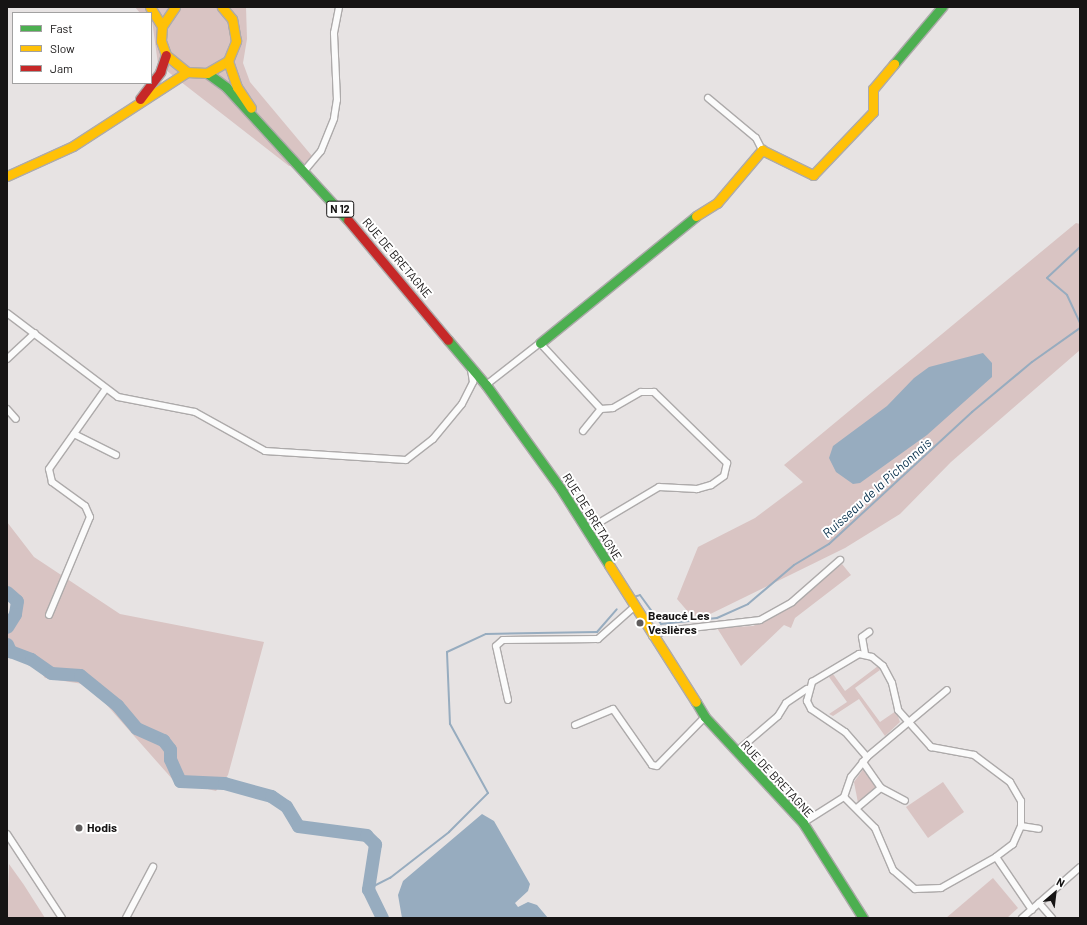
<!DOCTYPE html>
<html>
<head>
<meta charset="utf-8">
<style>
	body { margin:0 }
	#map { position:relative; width:1087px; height:925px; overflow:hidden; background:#e7e3e3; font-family:Barlow,sans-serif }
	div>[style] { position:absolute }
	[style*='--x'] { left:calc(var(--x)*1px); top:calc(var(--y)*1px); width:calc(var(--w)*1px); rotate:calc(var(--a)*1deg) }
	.green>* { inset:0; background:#d9c4c3 }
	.water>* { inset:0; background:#97acbf }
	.stream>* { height:2px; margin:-1px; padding:0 1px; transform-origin:1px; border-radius:1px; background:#97acbf }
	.river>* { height:13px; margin:-6.5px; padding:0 6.5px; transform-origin:6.5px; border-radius:6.5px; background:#97acbf }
	.roads { filter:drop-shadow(1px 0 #adaaaa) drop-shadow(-1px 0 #adaaaa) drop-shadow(0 1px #adaaaa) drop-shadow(0 -1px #adaaaa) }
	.street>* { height:6px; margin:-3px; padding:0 3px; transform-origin:3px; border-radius:3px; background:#fbfbfb }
	.fast>* { height:9px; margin:-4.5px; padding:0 4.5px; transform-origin:4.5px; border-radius:4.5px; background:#4caf50 }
	.slow>* { height:9px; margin:-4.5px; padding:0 4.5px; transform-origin:4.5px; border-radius:4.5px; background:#ffc107 }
	.jam>* { height:9px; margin:-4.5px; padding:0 4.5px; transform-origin:4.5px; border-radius:4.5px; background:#c62828 }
	.dots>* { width:11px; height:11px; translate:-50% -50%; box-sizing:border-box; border:2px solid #fff; border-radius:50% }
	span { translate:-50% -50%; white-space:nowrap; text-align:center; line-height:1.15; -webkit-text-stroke:4px #fff; paint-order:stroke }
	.shield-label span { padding:1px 3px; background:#fff; border:1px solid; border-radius:3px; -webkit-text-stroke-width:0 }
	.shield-label { font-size:11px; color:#161414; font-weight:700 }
	.street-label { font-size:12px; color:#161414 }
	.poi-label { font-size:12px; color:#161414; font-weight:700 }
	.left { translate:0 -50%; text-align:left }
	.water-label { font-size:13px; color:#052e4a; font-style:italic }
	.frame { position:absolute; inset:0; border:8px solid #161414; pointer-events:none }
	.legend { position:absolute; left:12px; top:12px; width:140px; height:72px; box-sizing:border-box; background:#fff; border:1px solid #a2a1a1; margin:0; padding:5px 7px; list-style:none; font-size:12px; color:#161414 }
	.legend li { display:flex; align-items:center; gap:8px; height:20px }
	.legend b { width:20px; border:1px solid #a2a1a1 }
	.north { position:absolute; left:1035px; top:873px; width:40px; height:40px; -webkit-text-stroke:3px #fff; paint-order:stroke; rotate:28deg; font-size:11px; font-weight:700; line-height:16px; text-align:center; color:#161414 }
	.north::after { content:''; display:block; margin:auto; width:14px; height:18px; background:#161414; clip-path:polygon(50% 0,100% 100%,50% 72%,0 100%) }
</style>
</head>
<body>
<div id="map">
	<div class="green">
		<i style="clip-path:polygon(135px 7px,246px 7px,247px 39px,243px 63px,250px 82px,317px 162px,289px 166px,158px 64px,151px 13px,140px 13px)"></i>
		<i style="clip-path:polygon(1076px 223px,1080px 224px,1080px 350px,951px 462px,900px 514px,845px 548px,696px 621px,677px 599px,698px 547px,755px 518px,803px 482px,784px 465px)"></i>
		<i style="clip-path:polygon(7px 522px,34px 557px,120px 614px,264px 642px,228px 775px,216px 791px,174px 781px,89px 685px,45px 678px,31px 659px,9px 655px,7px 619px,18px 607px,7px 595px)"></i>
		<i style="clip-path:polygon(842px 564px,851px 575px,795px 618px,791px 628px,784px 625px,741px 666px,717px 628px,753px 626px,784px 611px)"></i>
		<i style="clip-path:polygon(878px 666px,880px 670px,855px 688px,880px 722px,896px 711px,900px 722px,885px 736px,859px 699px,833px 716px,829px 714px,847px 702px,829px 677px,833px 674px,845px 691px)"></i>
		<i style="clip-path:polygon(864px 768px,878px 788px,858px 803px,854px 782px)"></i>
		<i style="clip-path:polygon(943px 782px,964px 812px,928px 838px,906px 807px)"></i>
		<i style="clip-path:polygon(9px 864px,24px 885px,45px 918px,7px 918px)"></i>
		<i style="clip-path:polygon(993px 878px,1018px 908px,1007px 918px,946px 918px)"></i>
	</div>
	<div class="water">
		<i style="clip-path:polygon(983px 353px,992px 363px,992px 377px,927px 435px,860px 483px,853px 484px,836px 472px,829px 458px,833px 446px,887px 406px,914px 378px,929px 367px)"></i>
		<i style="clip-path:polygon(482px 814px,494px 821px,530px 884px,528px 891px,515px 903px,518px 907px,528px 902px,537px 905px,548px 918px,402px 918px,398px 895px,403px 881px)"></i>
	</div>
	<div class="stream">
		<i style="--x:1080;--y:247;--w:45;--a:136.8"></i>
		<i style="--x:1047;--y:278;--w:26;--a:40"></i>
		<i style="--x:1067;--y:295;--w:31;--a:65"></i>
		<i style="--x:634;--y:597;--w:6;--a:-18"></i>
		<i style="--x:640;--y:595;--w:36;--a:54"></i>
		<i style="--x:661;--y:624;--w:56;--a:-6.1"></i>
		<i style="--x:717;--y:618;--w:34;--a:-24"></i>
		<i style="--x:748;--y:604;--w:60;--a:-40.3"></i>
		<i style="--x:794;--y:565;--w:41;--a:-31"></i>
		<i style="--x:829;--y:544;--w:195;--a:-42.7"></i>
		<i style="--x:972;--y:412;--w:78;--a:-39.8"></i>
		<i style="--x:1032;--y:362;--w:59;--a:-35.3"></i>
		<i style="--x:368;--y:889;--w:25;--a:-27"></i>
		<i style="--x:390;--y:878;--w:75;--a:-37.9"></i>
		<i style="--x:449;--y:832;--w:55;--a:-45"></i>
		<i style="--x:488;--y:793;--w:79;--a:-118.8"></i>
		<i style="--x:450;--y:724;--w:72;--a:-92.4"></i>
		<i style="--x:447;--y:652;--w:43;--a:-24.8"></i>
		<i style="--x:486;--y:634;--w:111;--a:-1"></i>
		<i style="--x:597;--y:632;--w:30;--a:-49"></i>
	</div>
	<div class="river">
		<i style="--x:7;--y:592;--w:13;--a:42"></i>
		<i style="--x:17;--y:601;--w:13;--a:99"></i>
		<i style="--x:15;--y:614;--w:15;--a:122"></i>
		<i style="--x:7;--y:644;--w:8;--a:67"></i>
		<i style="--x:10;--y:651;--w:22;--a:21"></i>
		<i style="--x:31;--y:659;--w:24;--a:35"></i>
		<i style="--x:51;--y:673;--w:29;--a:4"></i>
		<i style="--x:80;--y:675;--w:48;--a:39"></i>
		<i style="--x:117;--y:705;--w:30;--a:50"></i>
		<i style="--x:136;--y:728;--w:30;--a:24"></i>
		<i style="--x:163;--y:740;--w:11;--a:52"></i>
		<i style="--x:170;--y:749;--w:10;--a:90"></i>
		<i style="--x:170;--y:759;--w:24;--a:66"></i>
		<i style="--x:180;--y:781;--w:44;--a:2.6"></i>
		<i style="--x:224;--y:783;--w:49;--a:15.5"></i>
		<i style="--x:271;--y:796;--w:18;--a:34"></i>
		<i style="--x:286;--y:806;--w:23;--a:59"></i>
		<i style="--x:298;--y:826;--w:69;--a:7.5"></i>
		<i style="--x:366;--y:835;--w:13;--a:45"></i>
		<i style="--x:375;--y:844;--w:46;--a:98.8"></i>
		<i style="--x:368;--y:889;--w:32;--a:64"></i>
	</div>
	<div class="roads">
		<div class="street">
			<i style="--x:708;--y:98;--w:62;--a:39.8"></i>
			<i style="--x:756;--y:138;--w:13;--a:63"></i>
			<i style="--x:305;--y:170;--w:25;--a:-50"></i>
			<i style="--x:321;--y:151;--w:35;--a:-68"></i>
			<i style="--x:334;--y:118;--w:18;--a:-81"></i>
			<i style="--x:337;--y:100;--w:67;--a:-92.6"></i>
			<i style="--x:334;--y:33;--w:26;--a:-79"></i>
			<i style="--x:7;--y:313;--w:139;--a:37.1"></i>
			<i style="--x:118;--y:397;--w:78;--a:11"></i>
			<i style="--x:195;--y:412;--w:80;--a:29.1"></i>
			<i style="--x:265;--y:451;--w:141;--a:3.7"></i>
			<i style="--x:406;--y:460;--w:34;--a:-38"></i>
			<i style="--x:433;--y:439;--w:45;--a:-50.4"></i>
			<i style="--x:462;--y:404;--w:25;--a:-63"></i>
			<i style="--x:473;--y:382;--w:13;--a:-99"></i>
			<i style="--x:7;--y:359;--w:38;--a:-43"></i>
			<i style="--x:486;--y:385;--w:68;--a:-37.9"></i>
			<i style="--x:540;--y:343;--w:90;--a:47.3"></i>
			<i style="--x:601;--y:409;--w:12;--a:-5"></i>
			<i style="--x:613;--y:408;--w:32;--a:-30"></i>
			<i style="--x:641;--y:392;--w:13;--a:0"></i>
			<i style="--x:654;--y:392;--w:102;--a:44.2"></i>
			<i style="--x:727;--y:463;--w:13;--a:103"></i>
			<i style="--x:724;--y:476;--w:16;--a:145"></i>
			<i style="--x:711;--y:485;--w:15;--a:164"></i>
			<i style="--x:697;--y:489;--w:38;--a:-177"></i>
			<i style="--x:659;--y:487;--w:84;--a:149.2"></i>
			<i style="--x:7;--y:409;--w:13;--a:48"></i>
			<i style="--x:583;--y:431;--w:28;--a:-51"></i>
			<i style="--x:74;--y:434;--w:47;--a:26.6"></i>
			<i style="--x:49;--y:615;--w:106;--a:-67.3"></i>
			<i style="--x:90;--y:517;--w:12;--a:-114"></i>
			<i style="--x:85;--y:506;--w:41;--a:-144"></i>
			<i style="--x:52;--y:482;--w:13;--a:-103"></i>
			<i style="--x:49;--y:469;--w:97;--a:-54.7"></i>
			<i style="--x:652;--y:636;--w:14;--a:-21"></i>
			<i style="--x:665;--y:631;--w:96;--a:-6.6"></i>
			<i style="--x:760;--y:620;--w:37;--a:-29"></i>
			<i style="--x:792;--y:602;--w:64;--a:-41.2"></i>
			<i style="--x:865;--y:654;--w:17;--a:-100"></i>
			<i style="--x:862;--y:637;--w:9;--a:-36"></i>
			<i style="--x:508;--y:700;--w:55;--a:-102.5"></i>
			<i style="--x:496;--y:646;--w:9;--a:-41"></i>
			<i style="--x:503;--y:640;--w:95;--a:-0.6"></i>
			<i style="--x:598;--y:639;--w:48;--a:-41.6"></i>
			<i style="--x:575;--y:725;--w:41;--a:-22.8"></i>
			<i style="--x:613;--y:709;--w:68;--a:55.1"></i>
			<i style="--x:652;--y:765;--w:5;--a:11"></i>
			<i style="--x:657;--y:766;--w:69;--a:-45.6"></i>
			<i style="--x:736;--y:752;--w:55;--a:-40.6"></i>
			<i style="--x:778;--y:716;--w:15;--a:-58"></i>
			<i style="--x:786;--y:703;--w:25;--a:-34"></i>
			<i style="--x:867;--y:757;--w:33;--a:-131"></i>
			<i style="--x:845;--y:732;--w:41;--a:-145.9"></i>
			<i style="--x:811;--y:709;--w:9;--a:-117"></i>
			<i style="--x:807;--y:701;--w:20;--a:-75"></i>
			<i style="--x:812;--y:682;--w:55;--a:-30.8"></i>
			<i style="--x:859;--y:654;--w:13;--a:13"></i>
			<i style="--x:872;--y:657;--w:14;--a:39"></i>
			<i style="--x:883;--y:666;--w:19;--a:62"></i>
			<i style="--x:892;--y:683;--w:28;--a:77"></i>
			<i style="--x:898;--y:710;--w:50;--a:48.3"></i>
			<i style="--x:931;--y:747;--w:44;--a:10.5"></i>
			<i style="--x:974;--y:755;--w:45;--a:36.9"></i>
			<i style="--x:1010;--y:782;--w:22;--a:60"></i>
			<i style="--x:1021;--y:801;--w:25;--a:90"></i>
			<i style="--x:1021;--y:826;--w:20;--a:114"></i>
			<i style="--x:1013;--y:844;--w:21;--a:143"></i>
			<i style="--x:996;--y:857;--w:64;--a:55.8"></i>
			<i style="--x:881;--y:788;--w:27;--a:28"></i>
			<i style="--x:844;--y:797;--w:44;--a:45"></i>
			<i style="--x:875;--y:828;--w:46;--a:66.8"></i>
			<i style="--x:893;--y:870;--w:29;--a:41"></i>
			<i style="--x:915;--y:889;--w:26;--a:-2"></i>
			<i style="--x:941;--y:888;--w:63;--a:-29.4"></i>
			<i style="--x:858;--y:807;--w:30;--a:-40"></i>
			<i style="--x:881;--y:788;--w:32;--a:-125"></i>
			<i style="--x:803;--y:823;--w:49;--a:-32.4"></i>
			<i style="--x:844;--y:797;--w:21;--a:-71"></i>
			<i style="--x:851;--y:777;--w:26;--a:-51"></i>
			<i style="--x:867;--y:757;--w:104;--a:-39.9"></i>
			<i style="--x:1021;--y:826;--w:18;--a:9"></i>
			<i style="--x:7;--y:834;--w:100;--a:56.8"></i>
			<i style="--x:1039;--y:903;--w:20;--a:49"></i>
			<i style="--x:126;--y:918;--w:58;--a:-62.1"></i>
			<i style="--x:1022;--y:918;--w:77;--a:-41.3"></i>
		</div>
		<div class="fast">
			<i style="--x:894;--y:64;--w:75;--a:-49.9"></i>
			<i style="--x:207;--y:73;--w:24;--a:36"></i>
			<i style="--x:226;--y:87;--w:180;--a:47.5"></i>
			<i style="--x:448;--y:340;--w:59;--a:49.8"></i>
			<i style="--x:486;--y:385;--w:128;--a:54.2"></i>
			<i style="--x:561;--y:489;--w:90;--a:57.7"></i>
			<i style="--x:540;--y:343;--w:201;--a:-39.1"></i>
			<i style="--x:696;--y:702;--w:17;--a:59"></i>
			<i style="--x:705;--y:717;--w:144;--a:47.2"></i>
			<i style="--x:803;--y:823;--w:112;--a:57.7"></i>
		</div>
		<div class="slow">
			<i style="--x:150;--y:7;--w:22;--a:58"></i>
			<i style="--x:175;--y:7;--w:23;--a:124"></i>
			<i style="--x:162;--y:26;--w:15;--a:94"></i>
			<i style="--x:161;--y:41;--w:15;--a:70"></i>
			<i style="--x:166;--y:55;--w:27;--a:39"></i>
			<i style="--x:187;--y:72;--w:20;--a:3"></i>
			<i style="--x:207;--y:73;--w:24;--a:-30"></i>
			<i style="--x:228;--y:61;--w:22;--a:-68"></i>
			<i style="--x:236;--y:41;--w:22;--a:-100"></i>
			<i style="--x:232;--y:19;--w:16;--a:-130"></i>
			<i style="--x:228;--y:61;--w:28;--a:71"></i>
			<i style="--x:237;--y:87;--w:25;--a:56"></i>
			<i style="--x:7;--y:176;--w:72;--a:-24.4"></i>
			<i style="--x:73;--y:146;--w:136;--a:-33"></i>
			<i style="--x:696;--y:216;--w:25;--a:-32"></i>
			<i style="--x:717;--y:203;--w:70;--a:-49.7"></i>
			<i style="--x:762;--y:150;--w:57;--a:26.1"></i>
			<i style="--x:813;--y:175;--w:87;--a:-46.4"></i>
			<i style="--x:873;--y:112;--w:23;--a:-90"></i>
			<i style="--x:873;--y:89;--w:33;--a:-50"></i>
			<i style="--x:609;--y:565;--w:162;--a:57.6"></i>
		</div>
		<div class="jam">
			<i style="--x:140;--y:99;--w:34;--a:-53"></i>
			<i style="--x:160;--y:72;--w:18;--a:-71"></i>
			<i style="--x:348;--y:220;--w:156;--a:50.2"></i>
		</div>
	</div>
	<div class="dots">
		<i style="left:640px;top:623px;background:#5f5c5c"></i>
		<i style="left:79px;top:828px;background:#5f5c5c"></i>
	</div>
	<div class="shield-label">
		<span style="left:340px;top:209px">N 12</span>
	</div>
	<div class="street-label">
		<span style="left:397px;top:258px;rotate:50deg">RUE DE BRETAGNE</span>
		<span style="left:592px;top:517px;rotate:58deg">RUE DE BRETAGNE</span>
		<span style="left:777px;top:779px;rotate:47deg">RUE DE BRETAGNE</span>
	</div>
	<div class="poi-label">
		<span class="left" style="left:648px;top:623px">Beaucé Les<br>Veslières</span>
		<span class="left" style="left:87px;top:828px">Hodis</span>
	</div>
	<div class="water-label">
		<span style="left:877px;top:488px;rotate:-42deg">Ruisseau de la Pichonnais</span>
	</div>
	<div class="frame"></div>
	<ul class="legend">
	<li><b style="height:5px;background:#4caf50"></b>Fast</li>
	<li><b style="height:5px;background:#ffc107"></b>Slow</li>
	<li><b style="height:5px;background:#c62828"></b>Jam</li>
	</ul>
	<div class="north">N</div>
</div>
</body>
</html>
